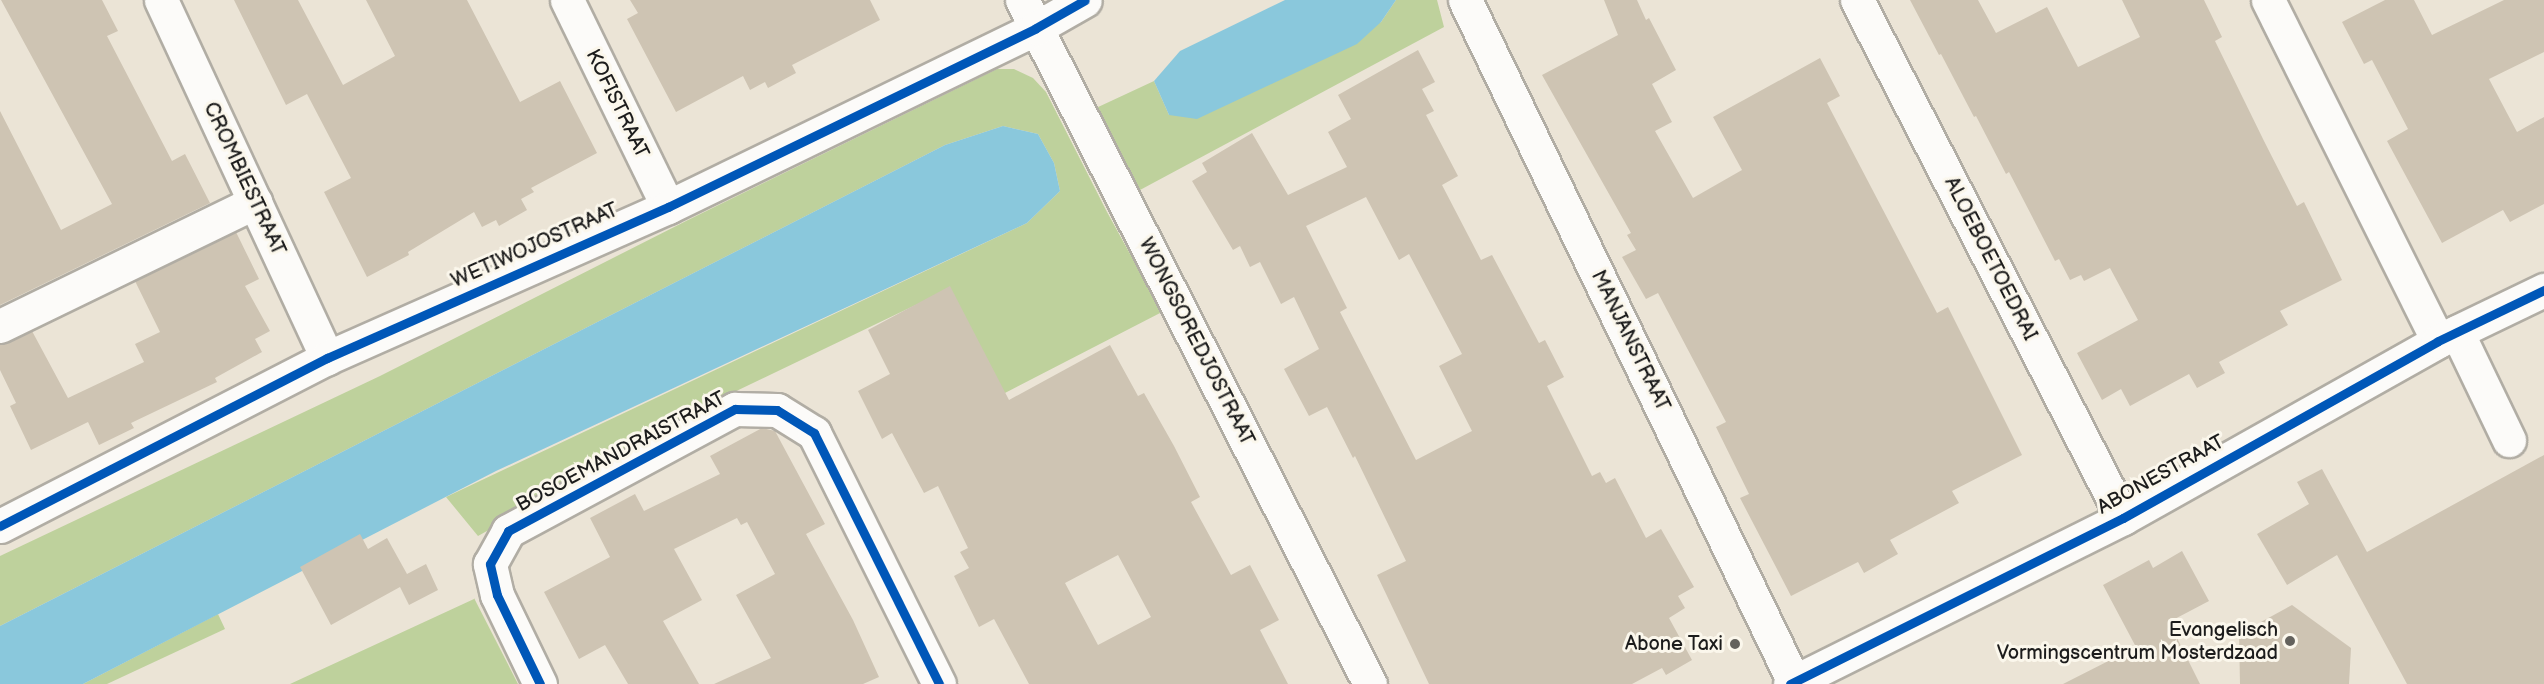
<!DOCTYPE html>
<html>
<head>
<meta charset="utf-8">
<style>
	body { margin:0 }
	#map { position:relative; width:2544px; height:684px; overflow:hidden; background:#ebe4d6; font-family:"Balsamiq Sans",sans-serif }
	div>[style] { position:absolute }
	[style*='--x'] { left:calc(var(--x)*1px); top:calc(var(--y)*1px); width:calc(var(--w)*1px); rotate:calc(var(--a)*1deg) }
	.green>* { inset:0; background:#bed19c }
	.water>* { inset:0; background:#8ac8dc }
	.building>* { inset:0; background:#cec4b3 }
	.roads { filter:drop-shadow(2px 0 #b1ada4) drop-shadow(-2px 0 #b1ada4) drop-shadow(0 2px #b1ada4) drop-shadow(0 -2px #b1ada4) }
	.minor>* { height:33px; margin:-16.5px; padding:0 16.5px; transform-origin:16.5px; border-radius:16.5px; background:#fcfbf9 }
	.cycleway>* { height:9px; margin:-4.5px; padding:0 4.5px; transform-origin:4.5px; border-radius:4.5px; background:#0057b8 }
	.dots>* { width:16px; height:16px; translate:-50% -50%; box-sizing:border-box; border:3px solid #fbf7ec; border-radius:50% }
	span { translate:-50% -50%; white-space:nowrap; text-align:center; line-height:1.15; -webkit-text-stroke:6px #fbf7ec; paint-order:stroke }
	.street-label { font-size:20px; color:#1c1c1c }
	.poi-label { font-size:20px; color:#1c1c1c }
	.right { translate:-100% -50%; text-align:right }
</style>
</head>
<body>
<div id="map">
	<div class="green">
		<i style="clip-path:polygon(1396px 0,1437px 0,1444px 27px,1140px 190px,1096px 108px,1154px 81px,1169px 115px,1381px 22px)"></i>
		<i style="clip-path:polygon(997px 69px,1014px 69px,1033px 78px,1046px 92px,1107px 212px,1162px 312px,1003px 394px,949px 289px,728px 395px,478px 536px,446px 497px,1027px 223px,1060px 191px,1054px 163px,1038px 134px,1003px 126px,945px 145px,0 626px,0 556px,380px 376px,688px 220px)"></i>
		<i style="clip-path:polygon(474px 598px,518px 684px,290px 684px,474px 599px)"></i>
		<i style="clip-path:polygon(218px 614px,225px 629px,107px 684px,83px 684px)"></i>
	</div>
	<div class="water">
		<i style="clip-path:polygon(1285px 0,1396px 0,1381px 22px,1357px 44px,1197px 119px,1169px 115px,1154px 81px,1180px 51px)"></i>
		<i style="clip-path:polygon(1003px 126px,1038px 134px,1054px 163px,1060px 191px,1027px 223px,496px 471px,83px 684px,0 684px,0 626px,945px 145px)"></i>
	</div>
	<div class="building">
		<i style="clip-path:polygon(1px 0,102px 0,118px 31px,107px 36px,172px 161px,185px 154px,210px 203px,0 305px,0 111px,61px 230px,112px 204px)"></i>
		<i style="clip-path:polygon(234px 0,298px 0,343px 85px,395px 56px,366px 0,467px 0,520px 102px,560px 81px,597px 153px,531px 188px,534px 192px,521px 199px,527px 210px,499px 226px,496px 220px,482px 227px,474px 212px,408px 252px,409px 255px,367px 277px,324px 192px,351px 178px,307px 94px,286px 105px)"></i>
		<i style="clip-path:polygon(630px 0,870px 0,880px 20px,792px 65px,796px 73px,768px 88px,765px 82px,750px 90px,743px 76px,676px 112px,627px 19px,638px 13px)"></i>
		<i style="clip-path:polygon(1604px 0,1637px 0,1646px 20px,1649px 18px,1676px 70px,1652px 84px,1672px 122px,1655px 131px,1693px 198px,1742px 170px,1713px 117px,1820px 58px,1840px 96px,1827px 103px,1937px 313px,1948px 307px,2022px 455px,1952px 491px,1959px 503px,1890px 540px,1898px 554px,1864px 573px,1858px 562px,1791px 596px,1740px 498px,1749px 494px,1716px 427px,1726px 422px,1658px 293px,1646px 299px,1622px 257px,1636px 250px,1627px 235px,1631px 233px,1542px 75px,1618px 35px)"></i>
		<i style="clip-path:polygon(1910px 0,1978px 0,1996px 33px,2047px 7px,2078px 67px,2140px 37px,2122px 0,2204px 0,2222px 37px,2215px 41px,2264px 141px,2297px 206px,2304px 202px,2342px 280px,2280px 311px,2288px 325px,2219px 362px,2225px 373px,2197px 388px,2189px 374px,2130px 406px,2121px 389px,2102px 400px,2077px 353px,2138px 320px,2110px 268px,2084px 281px,2081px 275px,2070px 280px,2059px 259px,2055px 261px,2009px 172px,2006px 174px,1976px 116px,1974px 117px,1941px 54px,1939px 55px)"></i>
		<i style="clip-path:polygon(2385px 0,2414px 0,2432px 35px,2504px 0,2544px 0,2544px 52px,2489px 79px,2517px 132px,2544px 117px,2544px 204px,2510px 222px,2503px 210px,2442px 243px,2387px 141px,2408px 129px,2372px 60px,2364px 64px,2342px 22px)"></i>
		<i style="clip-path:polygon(evenodd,1418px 50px,1435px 82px,1422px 89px,1434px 111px,1426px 115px,1458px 176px,1442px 185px,1481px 260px,1492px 255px,1539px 343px,1545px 340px,1564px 377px,1547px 386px,1592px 476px,1600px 472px,1606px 483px,1615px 478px,1646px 538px,1661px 529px,1694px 587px,1678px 596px,1685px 608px,1669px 618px,1692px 660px,1666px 675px,1662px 668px,1632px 684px,1429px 684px,1377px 575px,1406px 561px,1355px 456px,1353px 458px,1327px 407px,1309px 416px,1284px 369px,1319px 349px,1294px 297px,1281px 304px,1260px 262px,1250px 267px,1240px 246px,1233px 250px,1192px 181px,1207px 172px,1202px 163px,1252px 133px,1288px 195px,1347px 167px,1328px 132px,1351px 119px,1338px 95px,1418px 50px,1366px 197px,1399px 260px,1409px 254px,1462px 354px,1439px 366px,1472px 431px,1416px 460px,1340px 312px,1347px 308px,1306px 226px,1366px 197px)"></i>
		<i style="clip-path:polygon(236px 232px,259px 279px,245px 286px,270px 331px,255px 339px,262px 352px,215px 378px,217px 382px,131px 423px,134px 428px,99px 445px,88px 422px,31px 450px,10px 406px,16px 403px,0 370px,0 345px,32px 331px,68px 398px,144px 362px,135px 344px,160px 332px,135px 281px)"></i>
		<i style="clip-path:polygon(evenodd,950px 286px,1009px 400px,1110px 345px,1138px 396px,1144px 393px,1174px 446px,1200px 497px,1191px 502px,1231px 575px,1250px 565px,1279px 620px,1260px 630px,1288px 684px,1029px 684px,994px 619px,979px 627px,954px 576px,969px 568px,960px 552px,968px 548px,938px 486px,924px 493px,892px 433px,882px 439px,858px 391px,890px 374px,868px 330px,950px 286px,1118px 555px,1151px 617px,1098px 645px,1065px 583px,1118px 555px)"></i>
		<i style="clip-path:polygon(762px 428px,775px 431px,825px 524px,806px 534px,853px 620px,879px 677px,863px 684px,714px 684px,771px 658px,736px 595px,775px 574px,747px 522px,741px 525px,737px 518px,674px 549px,702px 600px,663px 621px,699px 684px,628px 684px,605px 645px,579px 659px,544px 592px,610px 557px,590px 518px,635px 494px,644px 511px,720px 474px,710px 456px)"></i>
		<i style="clip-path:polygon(2544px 455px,2544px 684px,2407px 684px,2337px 555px,2287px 585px,2257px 534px,2309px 504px,2297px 482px,2322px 469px,2367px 552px)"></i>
		<i style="clip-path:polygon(360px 534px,368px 549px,387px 538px,407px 574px,426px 564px,438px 590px,409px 605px,400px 587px,331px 625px,300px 567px)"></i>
		<i style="clip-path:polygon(2182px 551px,2209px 601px,2169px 622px,2200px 684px,2063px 684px,2136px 647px,2103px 585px,2149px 560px,2153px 568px)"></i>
		<i style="clip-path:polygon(2292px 605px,2351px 648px,2349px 684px,2240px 684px,2239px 634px)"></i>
	</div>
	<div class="roads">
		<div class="minor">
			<i style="--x:161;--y:0;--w:395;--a:65.1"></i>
			<i style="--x:567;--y:0;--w:230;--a:64"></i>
			<i style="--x:1022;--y:0;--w:767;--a:63.03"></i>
			<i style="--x:1465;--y:0;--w:757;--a:64.25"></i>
			<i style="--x:1857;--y:0;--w:582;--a:62.82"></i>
			<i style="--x:2268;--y:0;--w:381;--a:63.5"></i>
			<i style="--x:0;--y:326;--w:284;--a:-25.9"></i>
			<i style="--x:2457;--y:332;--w:120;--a:64.3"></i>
			<i style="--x:0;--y:526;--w:368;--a:-27.2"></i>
			<i style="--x:327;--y:358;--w:373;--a:-23.9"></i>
			<i style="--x:668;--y:207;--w:409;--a:-25.9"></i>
			<i style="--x:1036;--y:28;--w:56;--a:-29.7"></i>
			<i style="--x:540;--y:684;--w:99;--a:-115.8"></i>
			<i style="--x:497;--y:595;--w:32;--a:-103"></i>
			<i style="--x:490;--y:564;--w:38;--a:-61"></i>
			<i style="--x:508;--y:531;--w:258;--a:-28.3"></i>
			<i style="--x:735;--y:409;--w:42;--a:1.4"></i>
			<i style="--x:777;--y:410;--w:44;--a:31.9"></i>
			<i style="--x:814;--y:433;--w:280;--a:63.5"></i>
			<i style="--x:1790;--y:684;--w:372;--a:-26.5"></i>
			<i style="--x:2123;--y:518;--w:361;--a:-29.3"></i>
			<i style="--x:2438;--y:341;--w:118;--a:-25.7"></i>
		</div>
	</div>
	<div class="cycleway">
		<i style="--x:0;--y:526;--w:368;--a:-27.2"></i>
		<i style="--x:327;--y:358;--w:373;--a:-23.9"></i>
		<i style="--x:668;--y:207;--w:409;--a:-25.9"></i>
		<i style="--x:1036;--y:28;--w:56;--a:-29.7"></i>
		<i style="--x:540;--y:684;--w:99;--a:-115.8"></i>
		<i style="--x:497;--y:595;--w:32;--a:-103"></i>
		<i style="--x:490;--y:564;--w:38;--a:-61"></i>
		<i style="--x:508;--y:531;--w:258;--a:-28.3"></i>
		<i style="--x:735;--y:409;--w:42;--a:1.4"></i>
		<i style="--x:777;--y:410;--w:44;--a:31.9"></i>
		<i style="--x:814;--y:433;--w:280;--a:63.5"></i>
		<i style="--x:1790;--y:684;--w:372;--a:-26.5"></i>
		<i style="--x:2123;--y:518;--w:361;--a:-29.3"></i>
		<i style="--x:2438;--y:341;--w:118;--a:-25.7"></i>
	</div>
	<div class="dots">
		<i style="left:2290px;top:641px;background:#64625d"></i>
		<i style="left:1735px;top:644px;background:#64625d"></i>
	</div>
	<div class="street-label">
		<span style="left:617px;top:104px;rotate:64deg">KOFISTRAAT</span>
		<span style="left:244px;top:179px;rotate:65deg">CROMBIESTRAAT</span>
		<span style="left:535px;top:246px;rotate:-24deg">WETIWOJOSTRAAT</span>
		<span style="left:1990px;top:259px;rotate:63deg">ALOEBOETOEDRAI</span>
		<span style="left:1630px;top:341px;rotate:64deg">MANJANSTRAAT</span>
		<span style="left:1196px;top:342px;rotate:63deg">WONGSOREDJOSTRAAT</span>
		<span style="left:621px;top:452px;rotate:-28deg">BOSOEMANDRAISTRAAT</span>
		<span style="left:2161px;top:475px;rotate:-29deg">ABONESTRAAT</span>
	</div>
	<div class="poi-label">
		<span class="right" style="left:2278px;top:642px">Evangelisch<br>Vormingscentrum Mosterdzaad</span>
		<span class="right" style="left:1723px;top:644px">Abone Taxi</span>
	</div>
</div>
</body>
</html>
